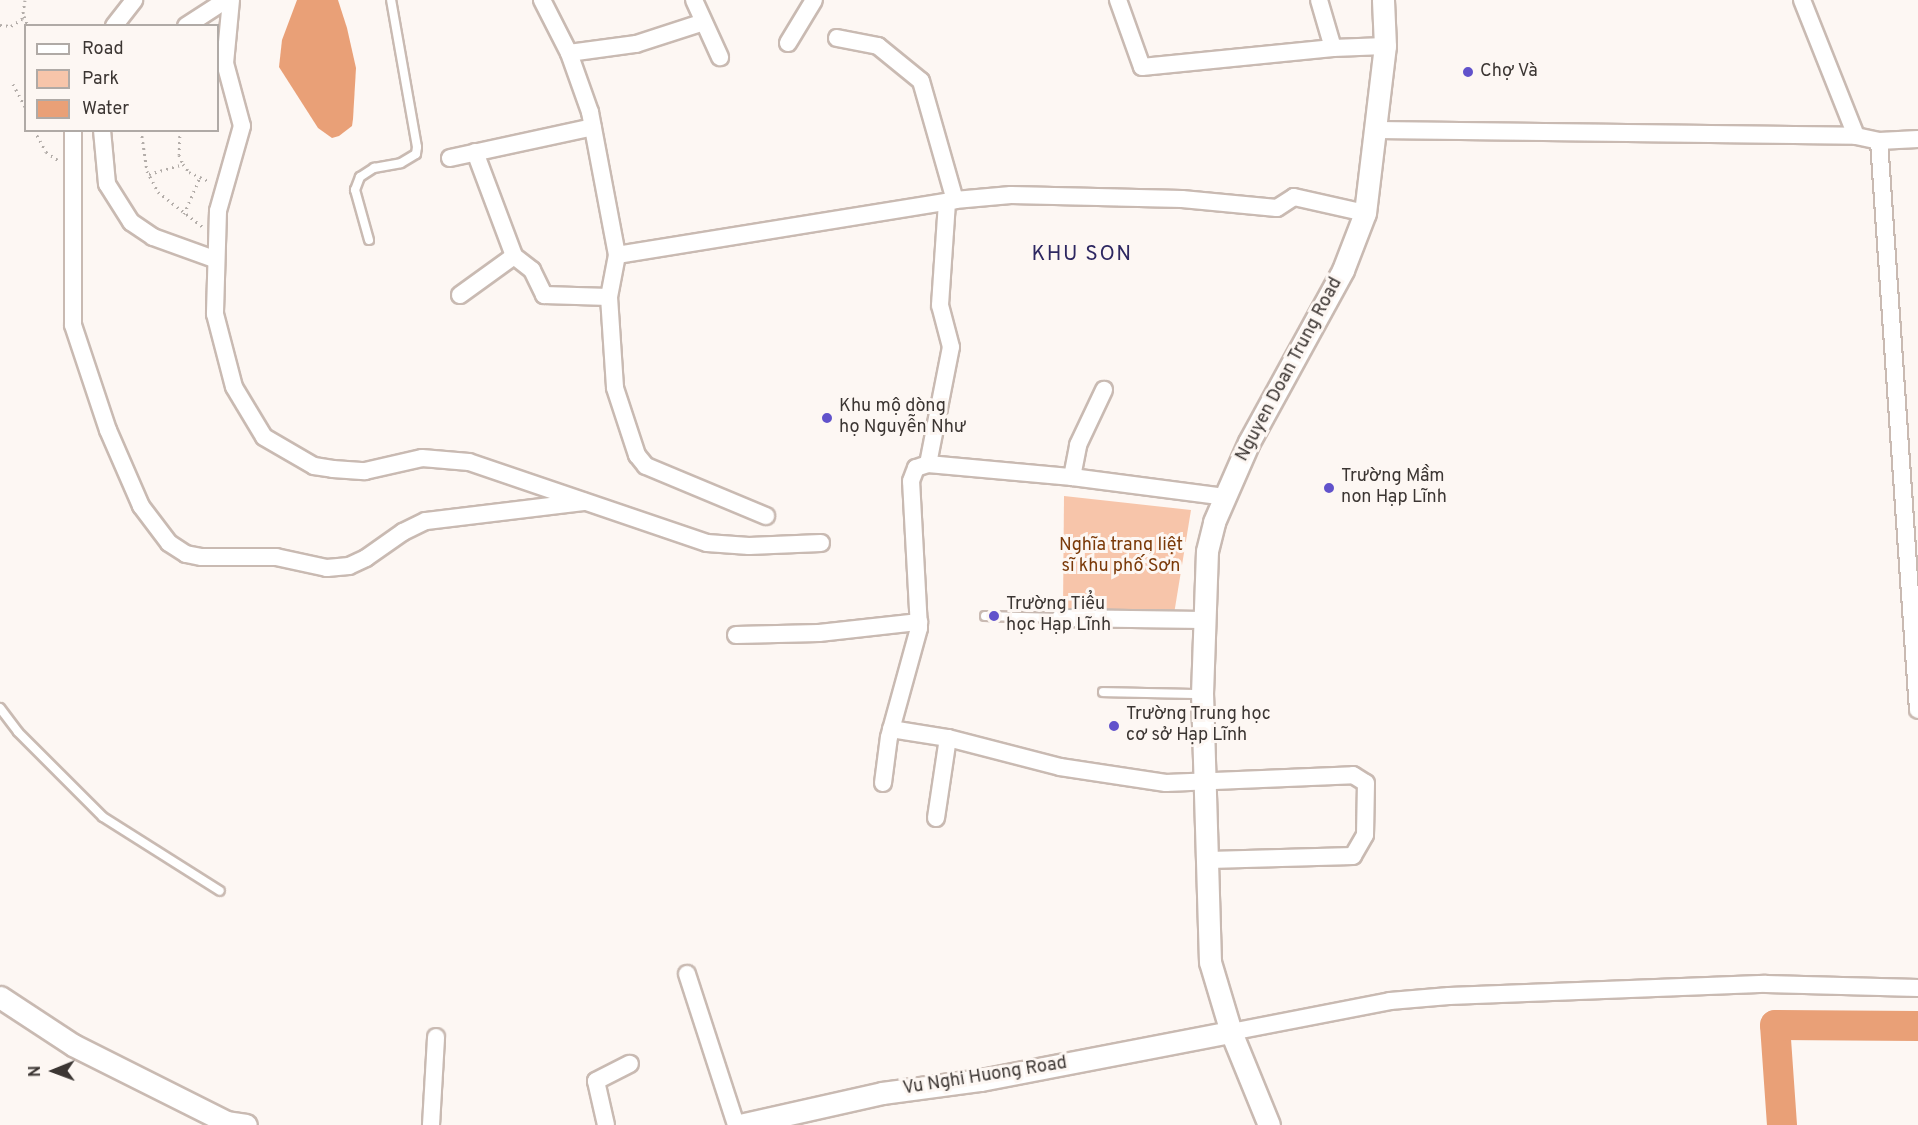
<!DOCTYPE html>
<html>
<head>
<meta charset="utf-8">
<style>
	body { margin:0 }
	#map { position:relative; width:1918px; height:1125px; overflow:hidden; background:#fdf7f3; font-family:Overpass,sans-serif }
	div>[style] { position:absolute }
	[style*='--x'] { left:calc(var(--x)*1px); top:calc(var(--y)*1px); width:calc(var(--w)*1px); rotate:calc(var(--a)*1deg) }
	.green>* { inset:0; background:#f7c5aa }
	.water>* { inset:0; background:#e9a077 }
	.river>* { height:30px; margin:-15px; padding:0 15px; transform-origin:15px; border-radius:15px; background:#e9a077 }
	.path>* { height:3px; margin-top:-1.5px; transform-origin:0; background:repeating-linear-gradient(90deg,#b3ada9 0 1.5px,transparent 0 6px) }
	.roads { filter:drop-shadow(2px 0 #c9bab2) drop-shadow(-2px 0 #c9bab2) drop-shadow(0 2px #c9bab2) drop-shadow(0 -2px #c9bab2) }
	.service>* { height:8px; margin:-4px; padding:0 4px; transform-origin:4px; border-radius:4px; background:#fff }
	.minor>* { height:16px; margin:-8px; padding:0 8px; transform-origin:8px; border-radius:8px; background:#fff }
	.tertiary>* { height:21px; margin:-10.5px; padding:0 10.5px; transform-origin:10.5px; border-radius:10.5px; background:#fff }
	.dots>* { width:16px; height:16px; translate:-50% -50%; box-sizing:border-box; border:3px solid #fdf7f3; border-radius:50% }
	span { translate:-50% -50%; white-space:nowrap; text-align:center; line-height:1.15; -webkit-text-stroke:6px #fdf7f3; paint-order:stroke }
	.poi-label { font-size:18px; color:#3c3633 }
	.left { translate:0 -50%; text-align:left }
	.street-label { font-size:18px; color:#3c3633 }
	.park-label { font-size:18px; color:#7b3a09 }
	.quarter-label { font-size:21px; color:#2d2761; letter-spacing:1.5px }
	.legend { position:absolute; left:24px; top:24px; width:195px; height:108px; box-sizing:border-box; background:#fdf7f3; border:2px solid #b0aaa6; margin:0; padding:8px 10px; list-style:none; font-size:18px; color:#3c3633 }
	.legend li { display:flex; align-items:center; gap:12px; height:30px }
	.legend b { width:30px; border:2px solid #b0aaa6 }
	.north { position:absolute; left:24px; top:1041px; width:60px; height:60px; -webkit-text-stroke:4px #fdf7f3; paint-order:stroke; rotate:269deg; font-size:16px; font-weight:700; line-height:24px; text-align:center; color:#3c3633 }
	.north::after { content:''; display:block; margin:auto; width:21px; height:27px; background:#3c3633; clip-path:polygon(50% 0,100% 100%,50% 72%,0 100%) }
</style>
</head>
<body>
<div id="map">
	<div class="green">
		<i style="clip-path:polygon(1064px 496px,1191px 510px,1174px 614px,1063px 610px)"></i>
	</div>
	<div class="water">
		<i style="clip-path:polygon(297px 0,338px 0,347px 28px,356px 68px,353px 119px,352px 126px,339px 136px,332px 138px,318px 128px,279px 67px,282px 40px)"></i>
	</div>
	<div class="river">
		<i style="--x:1782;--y:1125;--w:100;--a:-94"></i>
		<i style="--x:1775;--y:1025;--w:143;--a:0.4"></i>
	</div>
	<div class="path">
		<i style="--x:24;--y:16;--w:11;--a:68"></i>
		<i style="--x:0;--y:25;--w:11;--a:5"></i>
		<i style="--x:11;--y:26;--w:13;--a:-32"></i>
		<i style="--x:22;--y:19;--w:19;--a:-81"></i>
		<i style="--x:13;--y:84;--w:27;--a:62"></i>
		<i style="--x:34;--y:130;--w:25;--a:61"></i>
		<i style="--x:46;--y:152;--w:14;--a:34"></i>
		<i style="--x:141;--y:130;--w:41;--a:81.7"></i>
		<i style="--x:147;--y:171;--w:24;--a:62"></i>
		<i style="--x:158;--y:192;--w:57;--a:37.9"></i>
		<i style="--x:180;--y:130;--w:25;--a:92"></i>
		<i style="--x:179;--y:155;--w:10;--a:66"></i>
		<i style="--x:183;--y:164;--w:10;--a:53"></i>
		<i style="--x:189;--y:172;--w:23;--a:25"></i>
		<i style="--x:149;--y:174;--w:35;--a:-16"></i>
		<i style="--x:184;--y:214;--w:40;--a:-66.6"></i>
	</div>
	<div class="roads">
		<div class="service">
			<i style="--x:369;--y:240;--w:52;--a:-105.6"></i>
			<i style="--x:355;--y:190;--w:14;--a:-69"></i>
			<i style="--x:360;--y:177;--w:17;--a:-33"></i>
			<i style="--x:374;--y:168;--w:27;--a:-10"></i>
			<i style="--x:401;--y:163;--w:17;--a:-31"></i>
			<i style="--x:416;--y:154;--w:7;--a:-82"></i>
			<i style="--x:417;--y:147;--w:149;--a:-100"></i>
			<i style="--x:985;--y:616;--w:75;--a:1.5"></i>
			<i style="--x:1103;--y:692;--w:99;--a:1.2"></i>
			<i style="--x:0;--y:708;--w:30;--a:53"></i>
			<i style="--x:18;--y:732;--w:120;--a:45"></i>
			<i style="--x:103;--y:817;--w:138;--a:32.3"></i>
		</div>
		<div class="minor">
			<i style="--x:231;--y:0;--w:63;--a:95.4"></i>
			<i style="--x:225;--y:63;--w:65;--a:74.9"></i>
			<i style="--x:242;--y:126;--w:88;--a:105.8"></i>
			<i style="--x:218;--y:211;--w:103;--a:91.7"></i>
			<i style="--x:215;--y:314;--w:75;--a:75.4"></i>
			<i style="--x:234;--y:387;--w:58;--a:59"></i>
			<i style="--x:264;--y:437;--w:58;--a:30.1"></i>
			<i style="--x:314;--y:466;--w:19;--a:9"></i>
			<i style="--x:333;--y:469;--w:32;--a:4"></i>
			<i style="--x:365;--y:471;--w:58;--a:-12.8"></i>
			<i style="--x:422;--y:458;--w:47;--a:4.9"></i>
			<i style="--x:469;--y:462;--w:251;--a:18.8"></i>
			<i style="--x:707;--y:543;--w:42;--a:4.1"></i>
			<i style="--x:749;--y:546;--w:72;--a:-2.4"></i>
			<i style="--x:542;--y:0;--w:59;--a:63"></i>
			<i style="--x:569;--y:53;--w:63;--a:70.4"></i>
			<i style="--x:590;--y:112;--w:146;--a:79.3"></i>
			<i style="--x:617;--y:255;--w:43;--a:100.8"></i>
			<i style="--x:609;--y:297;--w:91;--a:86.2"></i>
			<i style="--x:615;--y:388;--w:71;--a:71.8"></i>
			<i style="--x:637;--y:455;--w:14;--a:51"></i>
			<i style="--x:646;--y:466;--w:130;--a:22.6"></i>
			<i style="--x:694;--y:0;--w:63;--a:65.5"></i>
			<i style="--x:1118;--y:0;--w:71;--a:70.3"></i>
			<i style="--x:1142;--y:67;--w:192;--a:-5.7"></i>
			<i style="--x:1333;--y:48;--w:52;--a:-2.2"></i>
			<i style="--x:1319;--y:0;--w:50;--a:73.7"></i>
			<i style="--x:1802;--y:0;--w:146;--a:68.3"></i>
			<i style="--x:1856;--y:136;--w:24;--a:12"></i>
			<i style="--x:1879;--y:141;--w:570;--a:86.08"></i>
			<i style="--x:114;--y:26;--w:33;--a:-52"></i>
			<i style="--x:186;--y:26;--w:48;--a:-33"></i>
			<i style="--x:837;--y:38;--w:42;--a:11"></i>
			<i style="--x:878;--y:46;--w:55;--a:39.1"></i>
			<i style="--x:921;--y:81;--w:124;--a:74.1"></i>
			<i style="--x:788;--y:43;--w:50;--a:-58.8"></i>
			<i style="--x:569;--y:53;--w:68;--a:-7.7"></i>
			<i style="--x:636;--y:44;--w:71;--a:-17.9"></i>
			<i style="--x:73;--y:130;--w:195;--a:90"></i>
			<i style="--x:73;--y:325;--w:111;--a:71.6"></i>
			<i style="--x:108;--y:430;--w:83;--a:66.5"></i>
			<i style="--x:141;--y:506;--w:46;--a:52.9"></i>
			<i style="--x:169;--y:543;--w:20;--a:33"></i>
			<i style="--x:186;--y:554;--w:16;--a:11"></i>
			<i style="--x:202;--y:557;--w:74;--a:0"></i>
			<i style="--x:276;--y:557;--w:52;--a:12.2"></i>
			<i style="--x:327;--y:568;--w:22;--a:-5"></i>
			<i style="--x:349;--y:566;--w:19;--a:-25"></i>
			<i style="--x:366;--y:558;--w:45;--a:-35.1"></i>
			<i style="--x:403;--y:532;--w:25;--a:-26"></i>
			<i style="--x:426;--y:521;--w:159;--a:-6.9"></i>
			<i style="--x:102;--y:130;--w:54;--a:84.7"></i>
			<i style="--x:107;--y:184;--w:45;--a:57.7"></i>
			<i style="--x:131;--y:222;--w:27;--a:34"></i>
			<i style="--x:153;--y:237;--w:65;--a:19.8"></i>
			<i style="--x:1377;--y:130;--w:479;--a:0.7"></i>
			<i style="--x:1879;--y:141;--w:39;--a:-3"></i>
			<i style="--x:475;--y:152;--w:111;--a:69.4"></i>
			<i style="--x:450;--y:158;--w:146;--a:-12.2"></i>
			<i style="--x:617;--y:255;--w:342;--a:-9.2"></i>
			<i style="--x:955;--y:200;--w:56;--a:-5.1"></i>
			<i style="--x:1011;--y:195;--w:171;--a:1.3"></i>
			<i style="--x:1182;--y:199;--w:95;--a:5.4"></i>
			<i style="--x:1277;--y:208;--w:20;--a:-33"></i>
			<i style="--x:1294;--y:197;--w:73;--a:12.7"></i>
			<i style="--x:460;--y:295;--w:67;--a:-35.8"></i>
			<i style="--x:514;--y:256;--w:23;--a:38"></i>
			<i style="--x:532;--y:270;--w:28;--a:64"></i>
			<i style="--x:544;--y:295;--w:65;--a:1.8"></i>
			<i style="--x:928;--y:464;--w:119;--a:-78.9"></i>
			<i style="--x:951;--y:347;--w:43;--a:-104.7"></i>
			<i style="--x:940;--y:305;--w:103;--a:-86.1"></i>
			<i style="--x:1072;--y:477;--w:33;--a:-79"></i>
			<i style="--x:1078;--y:445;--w:61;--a:-64.7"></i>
			<i style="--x:1060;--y:618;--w:143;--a:0.8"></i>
			<i style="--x:736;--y:635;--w:83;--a:-1.4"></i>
			<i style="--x:819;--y:633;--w:101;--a:-6.3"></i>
			<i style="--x:891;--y:729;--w:58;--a:9"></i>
			<i style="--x:948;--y:738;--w:116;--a:14.5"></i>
			<i style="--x:1060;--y:767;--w:107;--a:8.6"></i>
			<i style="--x:1166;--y:783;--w:187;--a:-2.4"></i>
			<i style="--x:1353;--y:775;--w:15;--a:32"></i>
			<i style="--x:1366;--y:783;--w:52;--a:91.1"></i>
			<i style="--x:1365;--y:835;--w:24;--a:120"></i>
			<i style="--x:1353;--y:856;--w:144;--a:178.4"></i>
			<i style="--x:883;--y:783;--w:46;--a:-82.6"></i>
			<i style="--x:889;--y:737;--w:113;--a:-74.6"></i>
			<i style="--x:919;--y:628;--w:147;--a:-93.1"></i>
			<i style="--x:911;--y:481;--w:14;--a:-69"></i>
			<i style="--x:916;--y:468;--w:13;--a:-18"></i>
			<i style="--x:928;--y:464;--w:145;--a:5.2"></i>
			<i style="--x:1072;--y:477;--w:154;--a:7.4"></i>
			<i style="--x:936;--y:818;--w:81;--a:-81.5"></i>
			<i style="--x:687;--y:974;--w:159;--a:72"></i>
			<i style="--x:1231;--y:1032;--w:162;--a:-11"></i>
			<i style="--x:1390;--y:1001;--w:59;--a:-4.8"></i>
			<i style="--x:1449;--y:996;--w:317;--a:-2.2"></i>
			<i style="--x:1766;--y:984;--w:152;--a:1.5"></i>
			<i style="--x:431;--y:1125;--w:88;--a:-86.7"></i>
			<i style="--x:606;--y:1125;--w:45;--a:-102.8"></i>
			<i style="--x:596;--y:1081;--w:38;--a:-27"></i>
		</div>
		<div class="tertiary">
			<i style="--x:0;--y:997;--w:87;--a:33.3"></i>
			<i style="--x:73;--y:1045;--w:172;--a:26.6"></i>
			<i style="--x:227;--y:1122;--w:19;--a:9"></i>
			<i style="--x:740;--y:1125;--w:146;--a:-12.7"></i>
			<i style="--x:882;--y:1093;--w:100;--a:-7.5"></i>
			<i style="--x:981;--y:1080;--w:255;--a:-10.9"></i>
			<i style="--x:1269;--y:1125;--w:100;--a:-112.2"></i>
			<i style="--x:1231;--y:1032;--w:73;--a:-106.7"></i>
			<i style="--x:1210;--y:962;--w:268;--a:-91.7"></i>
			<i style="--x:1202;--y:694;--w:143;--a:-88"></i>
			<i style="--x:1207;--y:551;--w:30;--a:-76"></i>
			<i style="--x:1214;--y:522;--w:87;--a:-66.4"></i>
			<i style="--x:1249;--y:442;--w:196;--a:-61.3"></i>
			<i style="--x:1343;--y:270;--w:61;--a:-68.9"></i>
			<i style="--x:1365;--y:213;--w:168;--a:-83.2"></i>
			<i style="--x:1385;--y:46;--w:46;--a:-92.5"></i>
		</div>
	</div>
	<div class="dots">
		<i style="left:1468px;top:72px;background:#6152cb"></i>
		<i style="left:827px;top:418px;background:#6152cb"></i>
		<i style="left:1329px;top:488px;background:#6152cb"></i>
		<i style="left:994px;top:616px;background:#6152cb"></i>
		<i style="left:1114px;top:726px;background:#6152cb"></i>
	</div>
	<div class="poi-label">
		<span class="left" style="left:1480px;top:72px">Chợ Và</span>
		<span class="left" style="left:839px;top:418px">Khu mộ dòng<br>họ Nguyễn Như</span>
		<span class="left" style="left:1341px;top:488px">Trường Mầm<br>non Hạp Lĩnh</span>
		<span class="left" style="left:1006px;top:616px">Trường Tiểu<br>học Hạp Lĩnh</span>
		<span class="left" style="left:1126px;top:726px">Trường Trung học<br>cơ sở Hạp Lĩnh</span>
	</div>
	<div class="street-label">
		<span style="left:1290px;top:370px;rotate:-62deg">Nguyen Doan Trung Road</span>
		<span style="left:985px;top:1077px;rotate:-9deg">Vu Nghi Huong Road</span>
	</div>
	<div class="park-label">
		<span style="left:1121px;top:557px">Nghĩa trang liệt<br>sĩ khu phố Sơn</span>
	</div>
	<div class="quarter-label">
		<span style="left:1082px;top:255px">KHU SON</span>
	</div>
	<ul class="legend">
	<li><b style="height:8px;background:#fff"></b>Road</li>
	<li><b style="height:16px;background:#f7c5aa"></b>Park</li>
	<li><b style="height:16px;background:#e9a077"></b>Water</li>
	</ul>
	<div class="north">N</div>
</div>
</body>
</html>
